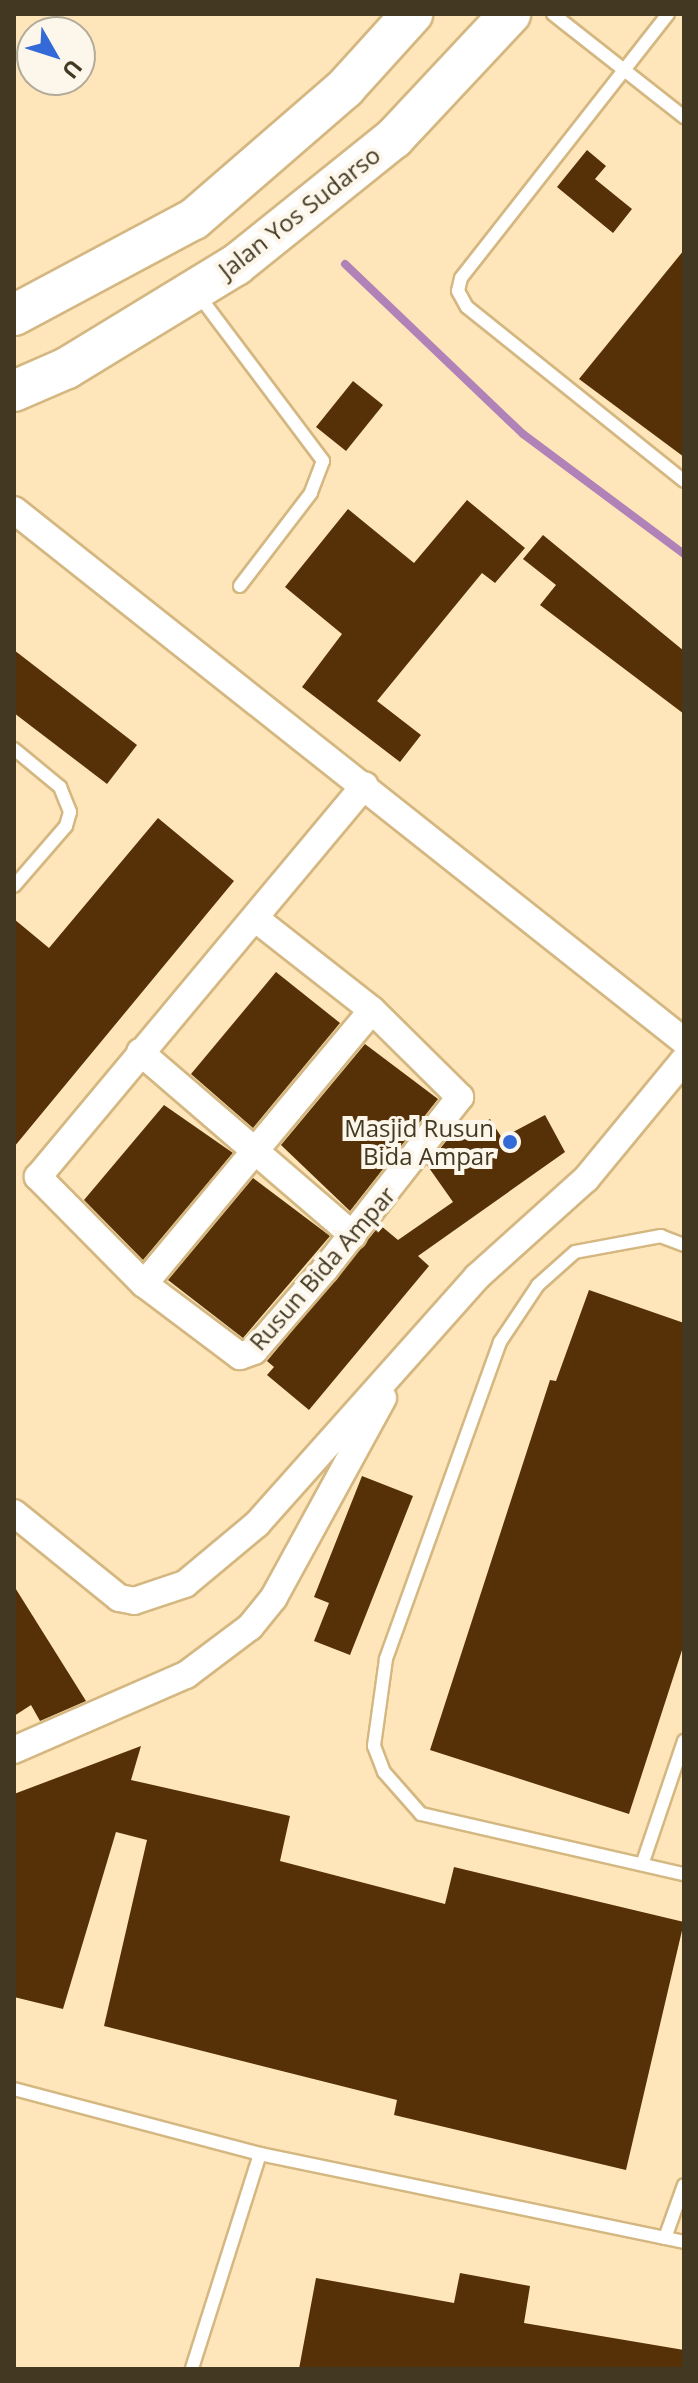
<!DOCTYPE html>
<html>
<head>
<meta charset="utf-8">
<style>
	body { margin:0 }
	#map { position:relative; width:698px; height:2383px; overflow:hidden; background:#fee6ba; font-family:"Open Sans",sans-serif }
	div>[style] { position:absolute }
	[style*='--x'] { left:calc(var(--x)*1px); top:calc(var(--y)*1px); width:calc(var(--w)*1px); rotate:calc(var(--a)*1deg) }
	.stream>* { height:8px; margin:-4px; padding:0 4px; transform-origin:4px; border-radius:4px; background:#b182b7 }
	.building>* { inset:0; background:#563107 }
	.roads { filter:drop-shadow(2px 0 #d4b781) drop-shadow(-2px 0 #d4b781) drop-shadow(0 2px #d4b781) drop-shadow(0 -2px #d4b781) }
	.lane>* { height:12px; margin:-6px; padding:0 6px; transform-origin:6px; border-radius:6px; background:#fff }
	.street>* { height:26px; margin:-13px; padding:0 13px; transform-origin:13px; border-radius:13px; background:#fff }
	.primary>* { height:40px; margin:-20px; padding:0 20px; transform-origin:20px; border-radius:20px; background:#fff }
	.dots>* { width:22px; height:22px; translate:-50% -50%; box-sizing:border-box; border:4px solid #fcf6eb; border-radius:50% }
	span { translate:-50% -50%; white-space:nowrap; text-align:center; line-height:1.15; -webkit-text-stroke:8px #fcf6eb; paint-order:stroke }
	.street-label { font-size:24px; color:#433821 }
	.poi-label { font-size:24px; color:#433821 }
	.right { translate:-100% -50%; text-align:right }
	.frame { position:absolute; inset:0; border:16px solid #433821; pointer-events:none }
	.north { position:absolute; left:16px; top:16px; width:80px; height:80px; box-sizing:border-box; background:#fcf6eb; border:2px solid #b2aa9a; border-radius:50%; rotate:129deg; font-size:22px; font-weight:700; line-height:32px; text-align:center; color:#433821 }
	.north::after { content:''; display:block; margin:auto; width:28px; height:36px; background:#3469d8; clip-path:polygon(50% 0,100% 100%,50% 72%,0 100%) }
</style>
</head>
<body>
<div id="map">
	<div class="stream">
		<i style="--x:345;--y:264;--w:246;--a:43.7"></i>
		<i style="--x:523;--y:434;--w:201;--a:36.7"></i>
	</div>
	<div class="building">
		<i style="clip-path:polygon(587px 150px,606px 166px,595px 179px,632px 209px,613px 233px,557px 187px)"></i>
		<i style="clip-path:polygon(684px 250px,684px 457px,579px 379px)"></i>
		<i style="clip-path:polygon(353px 381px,383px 405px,346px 451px,316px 427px)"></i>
		<i style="clip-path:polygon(467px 500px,525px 548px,495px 583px,482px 573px,377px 701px,421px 735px,400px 762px,302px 687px,342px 634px,285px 587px,348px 509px,414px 563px)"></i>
		<i style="clip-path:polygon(543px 535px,684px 651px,684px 714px,540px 605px,556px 585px,523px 559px)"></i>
		<i style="clip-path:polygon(14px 650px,137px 745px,107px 784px,14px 713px)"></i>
		<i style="clip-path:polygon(158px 818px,234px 881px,14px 1147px,14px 919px,49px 948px)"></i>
		<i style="clip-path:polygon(276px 972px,340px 1023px,253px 1128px,191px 1074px)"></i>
		<i style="clip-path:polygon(365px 1044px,438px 1099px,350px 1211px,281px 1145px)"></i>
		<i style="clip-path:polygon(164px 1105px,233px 1153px,143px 1260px,84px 1200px)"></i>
		<i style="clip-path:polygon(545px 1115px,565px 1152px,418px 1256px,429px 1266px,309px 1410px,267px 1375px,274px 1367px,267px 1361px,380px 1225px,398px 1240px,453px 1202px,427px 1165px,463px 1120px,474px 1129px,490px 1119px,502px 1138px)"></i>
		<i style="clip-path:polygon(253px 1178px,330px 1236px,243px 1338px,168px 1280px)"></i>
		<i style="clip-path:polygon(589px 1290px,684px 1323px,684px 1644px,629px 1814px,430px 1750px,550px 1380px,556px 1381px)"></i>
		<i style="clip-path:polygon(362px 1476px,413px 1496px,350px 1655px,314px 1641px,329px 1603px,314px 1597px)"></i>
		<i style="clip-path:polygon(14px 1586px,86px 1701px,40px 1721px,31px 1705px,14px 1716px)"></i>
		<i style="clip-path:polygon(141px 1746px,131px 1780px,290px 1816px,280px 1861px,445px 1904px,454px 1867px,684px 1922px,626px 2170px,394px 2115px,397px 2100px,104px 2026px,147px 1840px,116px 1832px,63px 2009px,14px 1997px,14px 1794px)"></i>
		<i style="clip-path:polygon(460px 2273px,530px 2286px,524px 2323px,684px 2350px,684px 2369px,299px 2369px,316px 2278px,454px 2303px)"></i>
	</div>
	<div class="roads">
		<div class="lane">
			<i style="--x:553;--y:14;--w:167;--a:38.2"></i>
			<i style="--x:668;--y:14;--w:335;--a:128.1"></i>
			<i style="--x:461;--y:278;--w:13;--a:103"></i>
			<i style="--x:458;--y:291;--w:18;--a:61"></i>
			<i style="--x:467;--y:307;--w:278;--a:38.7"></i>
			<i style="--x:197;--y:293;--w:210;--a:53.1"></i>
			<i style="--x:323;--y:461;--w:34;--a:111"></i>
			<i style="--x:311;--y:493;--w:117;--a:127.4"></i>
			<i style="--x:14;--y:749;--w:60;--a:39.6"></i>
			<i style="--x:60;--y:787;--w:27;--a:68"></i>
			<i style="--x:70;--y:812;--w:15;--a:106"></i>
			<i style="--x:66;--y:826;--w:79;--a:130.9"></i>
			<i style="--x:684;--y:1245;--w:25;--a:-159"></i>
			<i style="--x:661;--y:1236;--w:87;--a:169.5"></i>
			<i style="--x:575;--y:1252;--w:50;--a:138.3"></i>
			<i style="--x:538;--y:1285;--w:69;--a:123.7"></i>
			<i style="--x:500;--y:1342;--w:337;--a:109.8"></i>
			<i style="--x:386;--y:1659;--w:88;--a:97.9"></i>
			<i style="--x:374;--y:1746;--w:28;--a:69"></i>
			<i style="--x:384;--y:1772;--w:56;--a:48.6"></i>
			<i style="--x:421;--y:1814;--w:270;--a:12.9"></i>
			<i style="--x:643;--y:1862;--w:128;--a:-71.3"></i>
			<i style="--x:14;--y:2089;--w:254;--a:14.8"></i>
			<i style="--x:260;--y:2154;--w:225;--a:107.6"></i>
			<i style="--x:260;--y:2154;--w:433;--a:11.7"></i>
			<i style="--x:665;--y:2238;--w:56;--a:-70.3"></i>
		</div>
		<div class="street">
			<i style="--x:14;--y:510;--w:855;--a:38.4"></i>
			<i style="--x:256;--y:919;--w:147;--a:38.1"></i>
			<i style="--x:372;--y:1010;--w:124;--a:44.7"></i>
			<i style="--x:460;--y:1097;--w:219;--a:128.1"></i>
			<i style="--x:325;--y:1269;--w:108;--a:130.9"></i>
			<i style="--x:254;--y:1351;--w:15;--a:160"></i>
			<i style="--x:240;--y:1356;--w:120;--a:-143.1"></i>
			<i style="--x:144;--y:1284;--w:151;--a:-134.7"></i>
			<i style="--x:38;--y:1177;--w:510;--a:-50.17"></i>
			<i style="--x:140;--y:1052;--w:281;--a:40.7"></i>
			<i style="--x:144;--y:1284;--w:356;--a:-50.2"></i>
			<i style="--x:14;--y:1513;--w:135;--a:39"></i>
			<i style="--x:119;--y:1598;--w:15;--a:11"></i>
			<i style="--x:134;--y:1601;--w:54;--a:-18.4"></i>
			<i style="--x:185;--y:1584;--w:94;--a:-39.8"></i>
			<i style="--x:257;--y:1524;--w:331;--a:-48.3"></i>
			<i style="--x:477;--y:1277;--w:147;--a:-42"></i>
			<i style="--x:586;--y:1179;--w:154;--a:-50.5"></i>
			<i style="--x:14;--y:1750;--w:188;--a:-23.6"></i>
			<i style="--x:186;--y:1675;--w:80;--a:-36.9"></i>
			<i style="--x:250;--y:1627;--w:38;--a:-51"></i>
			<i style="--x:274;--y:1597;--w:227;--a:-61.3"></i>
		</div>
		<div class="primary">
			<i style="--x:14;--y:315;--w:204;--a:-28.1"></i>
			<i style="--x:194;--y:219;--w:200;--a:-40.9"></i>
			<i style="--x:345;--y:88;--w:100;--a:-47.8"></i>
			<i style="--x:14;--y:391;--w:58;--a:-23.5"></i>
			<i style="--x:67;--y:368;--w:198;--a:-31.4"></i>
			<i style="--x:236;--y:265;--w:203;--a:-38.8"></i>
			<i style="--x:394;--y:138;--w:170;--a:-46.9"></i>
		</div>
	</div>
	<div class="dots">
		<i style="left:510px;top:1142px;background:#3469d8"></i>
	</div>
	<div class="street-label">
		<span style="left:299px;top:212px;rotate:-38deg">Jalan Yos Sudarso</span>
		<span style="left:322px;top:1268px;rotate:-49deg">Rusun Bida Ampar</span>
	</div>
	<div class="poi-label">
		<span class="right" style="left:494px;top:1142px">Masjid Rusun<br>Bida Ampar</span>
	</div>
	<div class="frame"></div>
	<div class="north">U</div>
</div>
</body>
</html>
